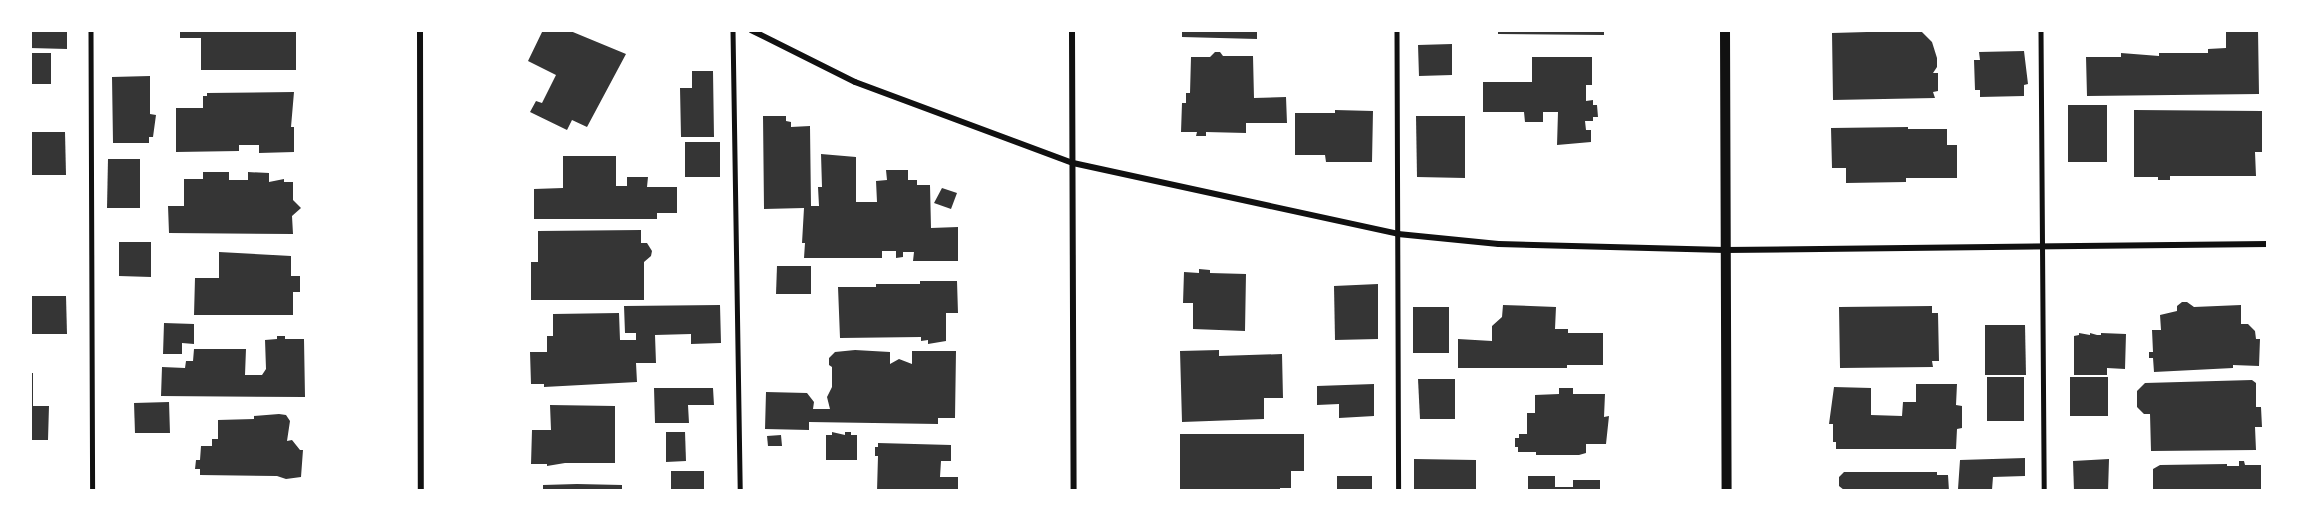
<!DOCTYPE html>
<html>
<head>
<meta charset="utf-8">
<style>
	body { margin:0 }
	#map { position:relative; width:2298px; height:521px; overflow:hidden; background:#fff; font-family:"Fira Sans Condensed",sans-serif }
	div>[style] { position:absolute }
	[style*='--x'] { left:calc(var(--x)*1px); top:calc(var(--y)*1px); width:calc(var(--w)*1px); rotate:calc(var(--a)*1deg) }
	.building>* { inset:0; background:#353535 }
	.service>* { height:4.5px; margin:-2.25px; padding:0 2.25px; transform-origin:2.25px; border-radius:2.25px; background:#111 }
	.minor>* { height:6px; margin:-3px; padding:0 3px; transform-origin:3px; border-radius:3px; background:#111 }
	.tertiary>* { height:10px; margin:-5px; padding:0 5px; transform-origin:5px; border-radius:5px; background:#111 }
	span { translate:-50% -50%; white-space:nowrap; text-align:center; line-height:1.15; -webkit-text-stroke:4.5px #fff; paint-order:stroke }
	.frame { position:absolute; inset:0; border:32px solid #fff; pointer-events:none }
</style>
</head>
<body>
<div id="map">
	<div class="building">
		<i style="clip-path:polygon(30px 30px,67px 30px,67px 49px,30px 48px)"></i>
		<i style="clip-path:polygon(180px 30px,296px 30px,296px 70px,201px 70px,201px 38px,180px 38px)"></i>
		<i style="clip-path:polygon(543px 30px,568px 30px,626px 54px,587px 127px,572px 120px,567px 130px,530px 112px,536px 101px,542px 103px,556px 75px,528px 61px)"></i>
		<i style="clip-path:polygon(1182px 30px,1257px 30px,1257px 39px,1182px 37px)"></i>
		<i style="clip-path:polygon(1498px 30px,1604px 30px,1604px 35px,1498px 34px)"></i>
		<i style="clip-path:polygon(1867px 30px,1920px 30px,1932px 42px,1937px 58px,1937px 67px,1933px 73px,1938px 73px,1938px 91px,1933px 92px,1935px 98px,1833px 100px,1832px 33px,1867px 32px)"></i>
		<i style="clip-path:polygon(2226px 30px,2258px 30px,2259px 94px,2087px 96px,2086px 57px,2121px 57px,2121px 53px,2159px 56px,2159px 53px,2208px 53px,2208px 49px,2226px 48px)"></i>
		<i style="clip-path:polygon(1452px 44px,1452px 75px,1419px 76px,1418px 45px)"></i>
		<i style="clip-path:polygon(2024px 51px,2028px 84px,2024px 85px,2024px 96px,1980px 97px,1980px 90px,1975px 90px,1974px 60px,1980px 60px,1979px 52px)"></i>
		<i style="clip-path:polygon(1215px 52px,1220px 52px,1223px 56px,1253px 56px,1254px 98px,1286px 97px,1287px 123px,1246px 123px,1246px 133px,1206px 132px,1206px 136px,1196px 136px,1197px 132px,1181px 132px,1182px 103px,1186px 103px,1186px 93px,1190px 93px,1191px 57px,1210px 57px)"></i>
		<i style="clip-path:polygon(30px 53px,51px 53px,51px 84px,30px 84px)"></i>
		<i style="clip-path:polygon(1532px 57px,1592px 57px,1592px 85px,1586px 85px,1586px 101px,1593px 100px,1593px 105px,1597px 105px,1598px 117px,1593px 117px,1593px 121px,1585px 121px,1586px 130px,1591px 130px,1591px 142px,1557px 145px,1558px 112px,1543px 112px,1543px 122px,1525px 122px,1524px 112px,1483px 112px,1483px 82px,1532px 82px)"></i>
		<i style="clip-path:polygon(692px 71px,713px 71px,714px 137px,681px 137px,680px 88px,692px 88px)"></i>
		<i style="clip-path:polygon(150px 76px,150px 114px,156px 115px,153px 137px,149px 137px,149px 143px,113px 143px,112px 77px)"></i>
		<i style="clip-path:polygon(294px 92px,291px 127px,294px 127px,294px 152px,259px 153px,259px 145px,239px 145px,239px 151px,176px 152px,176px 108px,203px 108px,203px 96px,207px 96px,207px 93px)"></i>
		<i style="clip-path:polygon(2068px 105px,2107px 105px,2107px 162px,2068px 162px)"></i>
		<i style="clip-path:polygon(1335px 110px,1373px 111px,1372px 162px,1326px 162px,1325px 155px,1295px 155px,1295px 113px,1335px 113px)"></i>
		<i style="clip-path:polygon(2134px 110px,2262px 111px,2262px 152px,2255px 152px,2256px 176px,2170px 176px,2170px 180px,2158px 180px,2158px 177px,2134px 177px)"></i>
		<i style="clip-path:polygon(763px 116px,786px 116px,786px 121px,791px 122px,791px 127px,810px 126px,811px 206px,819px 206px,818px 187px,822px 187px,821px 154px,856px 157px,856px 202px,877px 202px,876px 181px,887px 180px,886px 170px,908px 170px,908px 180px,917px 180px,917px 185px,930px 185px,931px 228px,958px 227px,958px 261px,913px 261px,914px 252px,903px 252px,903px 257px,896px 258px,896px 251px,882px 251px,882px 258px,804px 258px,805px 243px,802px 243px,804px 208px,764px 209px)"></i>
		<i style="clip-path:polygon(1416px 116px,1465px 116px,1465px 178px,1417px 177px)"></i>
		<i style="clip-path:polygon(1908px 127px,1908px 129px,1947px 129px,1947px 145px,1957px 145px,1957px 178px,1906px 178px,1906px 182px,1846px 183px,1846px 168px,1832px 168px,1831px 128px)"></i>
		<i style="clip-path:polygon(30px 132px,65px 132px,66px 175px,30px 175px)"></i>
		<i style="clip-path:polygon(685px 142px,720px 142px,720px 177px,685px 177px)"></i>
		<i style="clip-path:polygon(563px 156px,616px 156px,616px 186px,627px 186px,627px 177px,648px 177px,647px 187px,677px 187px,677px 213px,657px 213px,657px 219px,534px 219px,534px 189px,563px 188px)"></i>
		<i style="clip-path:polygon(108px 159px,140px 159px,140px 208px,107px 208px)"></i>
		<i style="clip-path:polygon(203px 172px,229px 172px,229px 180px,248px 180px,248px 172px,269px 173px,269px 182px,284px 179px,284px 182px,293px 182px,293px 200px,301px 208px,292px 216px,293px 234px,169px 233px,168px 206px,184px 206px,184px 179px,203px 179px)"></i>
		<i style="clip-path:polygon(942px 188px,957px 193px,951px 209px,934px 203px)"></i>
		<i style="clip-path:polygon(641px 230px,641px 243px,647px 243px,652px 251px,651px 256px,644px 262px,644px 300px,531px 300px,531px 262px,538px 262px,538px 231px)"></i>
		<i style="clip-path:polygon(119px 242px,151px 242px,151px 277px,119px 276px)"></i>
		<i style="clip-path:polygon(219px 252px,291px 256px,291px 276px,300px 276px,300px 292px,293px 292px,293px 315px,194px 315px,195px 278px,219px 278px)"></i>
		<i style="clip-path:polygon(777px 266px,811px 266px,811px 294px,776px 294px)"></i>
		<i style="clip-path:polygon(1199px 269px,1210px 270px,1210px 273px,1246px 274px,1245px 331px,1193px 329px,1193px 303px,1183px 303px,1184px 272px,1199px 273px)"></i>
		<i style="clip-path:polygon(920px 281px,957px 281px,958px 313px,946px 313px,946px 341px,928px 344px,928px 340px,921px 341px,921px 337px,840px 338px,838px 287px,876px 287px,876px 284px,920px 284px)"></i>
		<i style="clip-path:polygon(1378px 284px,1378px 339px,1335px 340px,1334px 286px)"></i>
		<i style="clip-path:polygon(30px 296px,66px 296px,67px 334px,30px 334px)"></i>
		<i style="clip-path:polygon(2182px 302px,2187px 302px,2194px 307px,2241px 305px,2241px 324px,2248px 324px,2255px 331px,2256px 339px,2260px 339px,2259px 366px,2233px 365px,2233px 368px,2154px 372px,2153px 358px,2149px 358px,2149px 352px,2153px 352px,2152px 330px,2161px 330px,2160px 315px,2177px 311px,2177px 306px)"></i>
		<i style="clip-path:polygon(720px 305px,721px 343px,691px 344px,691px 334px,655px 335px,656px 363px,636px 363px,637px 382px,544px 387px,544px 384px,531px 384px,530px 352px,547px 352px,547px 336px,553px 336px,553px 314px,619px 313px,620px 340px,636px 340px,636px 333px,625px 333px,624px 306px)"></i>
		<i style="clip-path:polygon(1503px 305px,1556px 307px,1555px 329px,1568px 329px,1568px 333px,1603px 333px,1603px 365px,1567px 365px,1567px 368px,1458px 368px,1458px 339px,1492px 341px,1492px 326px,1502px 317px)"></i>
		<i style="clip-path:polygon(1932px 306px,1932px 313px,1938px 313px,1939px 361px,1932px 361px,1933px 367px,1840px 368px,1839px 307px)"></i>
		<i style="clip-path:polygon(1413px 307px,1449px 307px,1449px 353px,1413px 353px)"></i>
		<i style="clip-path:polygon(164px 323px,194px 324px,194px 344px,182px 343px,182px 354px,163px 354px)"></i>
		<i style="clip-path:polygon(1985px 325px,2025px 325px,2026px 375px,1985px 375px)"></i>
		<i style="clip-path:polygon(2079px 333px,2090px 335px,2090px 333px,2097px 335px,2101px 335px,2101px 333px,2126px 334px,2125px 369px,2107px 368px,2107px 375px,2074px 375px,2074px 336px,2079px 335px)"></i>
		<i style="clip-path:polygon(277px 336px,285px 336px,285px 339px,304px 339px,305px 397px,161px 396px,162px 367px,185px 368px,186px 361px,193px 361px,194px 349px,246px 349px,245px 375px,262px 375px,266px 369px,265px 340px,277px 339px)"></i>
		<i style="clip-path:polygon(855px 350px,890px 352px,890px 364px,899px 359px,912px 364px,912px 351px,956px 351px,955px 418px,938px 418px,938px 424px,809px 422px,809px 430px,765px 429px,766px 392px,807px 393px,814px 402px,813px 409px,830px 409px,827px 397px,832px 387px,832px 367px,829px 365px,829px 358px,835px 352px)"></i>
		<i style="clip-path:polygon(1219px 350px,1219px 356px,1282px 354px,1283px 398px,1264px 398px,1264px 419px,1182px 422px,1180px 351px)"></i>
		<i style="clip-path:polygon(30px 373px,33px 373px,33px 406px,49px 406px,48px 440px,30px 440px)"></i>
		<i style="clip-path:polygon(1987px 377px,2024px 377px,2024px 421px,1987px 421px)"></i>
		<i style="clip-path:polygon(2070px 377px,2108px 377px,2108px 416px,2070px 416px)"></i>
		<i style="clip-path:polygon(1418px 379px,1455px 379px,1455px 419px,1420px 419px)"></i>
		<i style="clip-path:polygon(2252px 380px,2256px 383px,2256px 407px,2261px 407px,2262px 427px,2255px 427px,2256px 450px,2151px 451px,2150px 414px,2144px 414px,2137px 407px,2137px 391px,2145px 383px)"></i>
		<i style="clip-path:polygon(1374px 384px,1374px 416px,1339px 418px,1339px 404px,1317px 405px,1317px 386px)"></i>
		<i style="clip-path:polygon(1916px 384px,1957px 384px,1956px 405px,1962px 406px,1962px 428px,1957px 429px,1956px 449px,1836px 449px,1836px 442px,1833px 442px,1833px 424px,1829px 424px,1834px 387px,1871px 388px,1871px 415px,1902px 416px,1903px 402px,1916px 402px)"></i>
		<i style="clip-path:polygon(654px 388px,713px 388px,714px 405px,688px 405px,689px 423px,655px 423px)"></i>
		<i style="clip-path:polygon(1559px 388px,1573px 388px,1573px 394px,1605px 394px,1604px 417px,1609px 416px,1606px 444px,1586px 444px,1586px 453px,1579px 455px,1536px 455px,1536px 452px,1518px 452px,1518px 447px,1515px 447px,1515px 438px,1519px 438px,1519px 434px,1527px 434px,1527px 413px,1535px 413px,1535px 395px,1559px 394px)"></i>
		<i style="clip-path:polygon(169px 402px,170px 433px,135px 433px,134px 403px)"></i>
		<i style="clip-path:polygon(550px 405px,615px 406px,615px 463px,565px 463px,547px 466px,547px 464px,531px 464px,532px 430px,551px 430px)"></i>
		<i style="clip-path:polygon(279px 414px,286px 415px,290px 421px,287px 441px,292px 440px,300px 450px,303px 450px,301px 477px,286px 479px,277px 476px,200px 475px,200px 469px,195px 469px,196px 460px,200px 460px,201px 446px,212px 446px,212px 439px,218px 439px,218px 420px,254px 419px,254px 416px)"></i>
		<i style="clip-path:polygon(666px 432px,685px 432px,686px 461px,666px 462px)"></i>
		<i style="clip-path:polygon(832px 432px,845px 435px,845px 432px,851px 432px,851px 435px,857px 435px,857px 460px,826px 460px,826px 435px,832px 435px)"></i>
		<i style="clip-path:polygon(1180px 434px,1304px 434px,1304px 471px,1291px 471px,1291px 488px,1280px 488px,1280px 491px,1180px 491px)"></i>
		<i style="clip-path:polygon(781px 435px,782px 446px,768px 446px,767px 436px)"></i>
		<i style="clip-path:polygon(878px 443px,951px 445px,951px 461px,941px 461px,940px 477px,958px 477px,958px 491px,877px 491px,878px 456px,875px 456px,875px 447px,878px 447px)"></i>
		<i style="clip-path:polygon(2025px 458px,2025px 476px,1993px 477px,1992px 490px,1958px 489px,1960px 460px)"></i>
		<i style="clip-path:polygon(1414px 459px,1476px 460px,1476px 489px,1414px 491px)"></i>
		<i style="clip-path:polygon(2109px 459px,2108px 491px,2074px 491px,2073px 461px)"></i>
		<i style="clip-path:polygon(2239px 461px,2244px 461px,2245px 465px,2261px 465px,2261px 491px,2153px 491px,2153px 469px,2160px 465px,2227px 464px,2227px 466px,2239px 466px)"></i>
		<i style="clip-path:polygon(671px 471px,704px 471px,704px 491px,671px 491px)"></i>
		<i style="clip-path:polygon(1844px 472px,1937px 472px,1937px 475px,1948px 475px,1949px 491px,1844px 490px,1839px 486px,1839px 477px)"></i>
		<i style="clip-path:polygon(1337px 476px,1372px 476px,1372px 491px,1337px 491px)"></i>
		<i style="clip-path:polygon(1528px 476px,1555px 476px,1555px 487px,1573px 487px,1573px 480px,1600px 480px,1600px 491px,1528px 491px)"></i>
		<i style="clip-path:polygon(577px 484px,622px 485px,622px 491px,543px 491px,543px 485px)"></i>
		<i style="clip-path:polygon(253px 489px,299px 489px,299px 491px,253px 491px)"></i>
	</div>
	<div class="service">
		<i style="--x:91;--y:30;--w:461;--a:89.8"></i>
		<i style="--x:733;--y:30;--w:461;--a:89.1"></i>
		<i style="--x:1397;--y:30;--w:461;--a:89.8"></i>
		<i style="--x:2041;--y:30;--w:461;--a:89.6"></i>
	</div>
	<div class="minor">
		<i style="--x:420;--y:30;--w:461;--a:89.9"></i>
		<i style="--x:751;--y:30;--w:116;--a:26.6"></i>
		<i style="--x:855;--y:82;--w:233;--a:20.4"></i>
		<i style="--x:1073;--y:163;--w:333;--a:12.3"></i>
		<i style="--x:1398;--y:234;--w:101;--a:5.7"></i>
		<i style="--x:1499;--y:244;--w:226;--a:1.5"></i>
		<i style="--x:1725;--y:250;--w:543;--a:-0.63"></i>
		<i style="--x:1072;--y:30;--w:461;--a:89.8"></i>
	</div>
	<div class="tertiary">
		<i style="--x:1725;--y:30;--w:461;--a:89.8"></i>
	</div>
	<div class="frame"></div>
</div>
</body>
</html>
